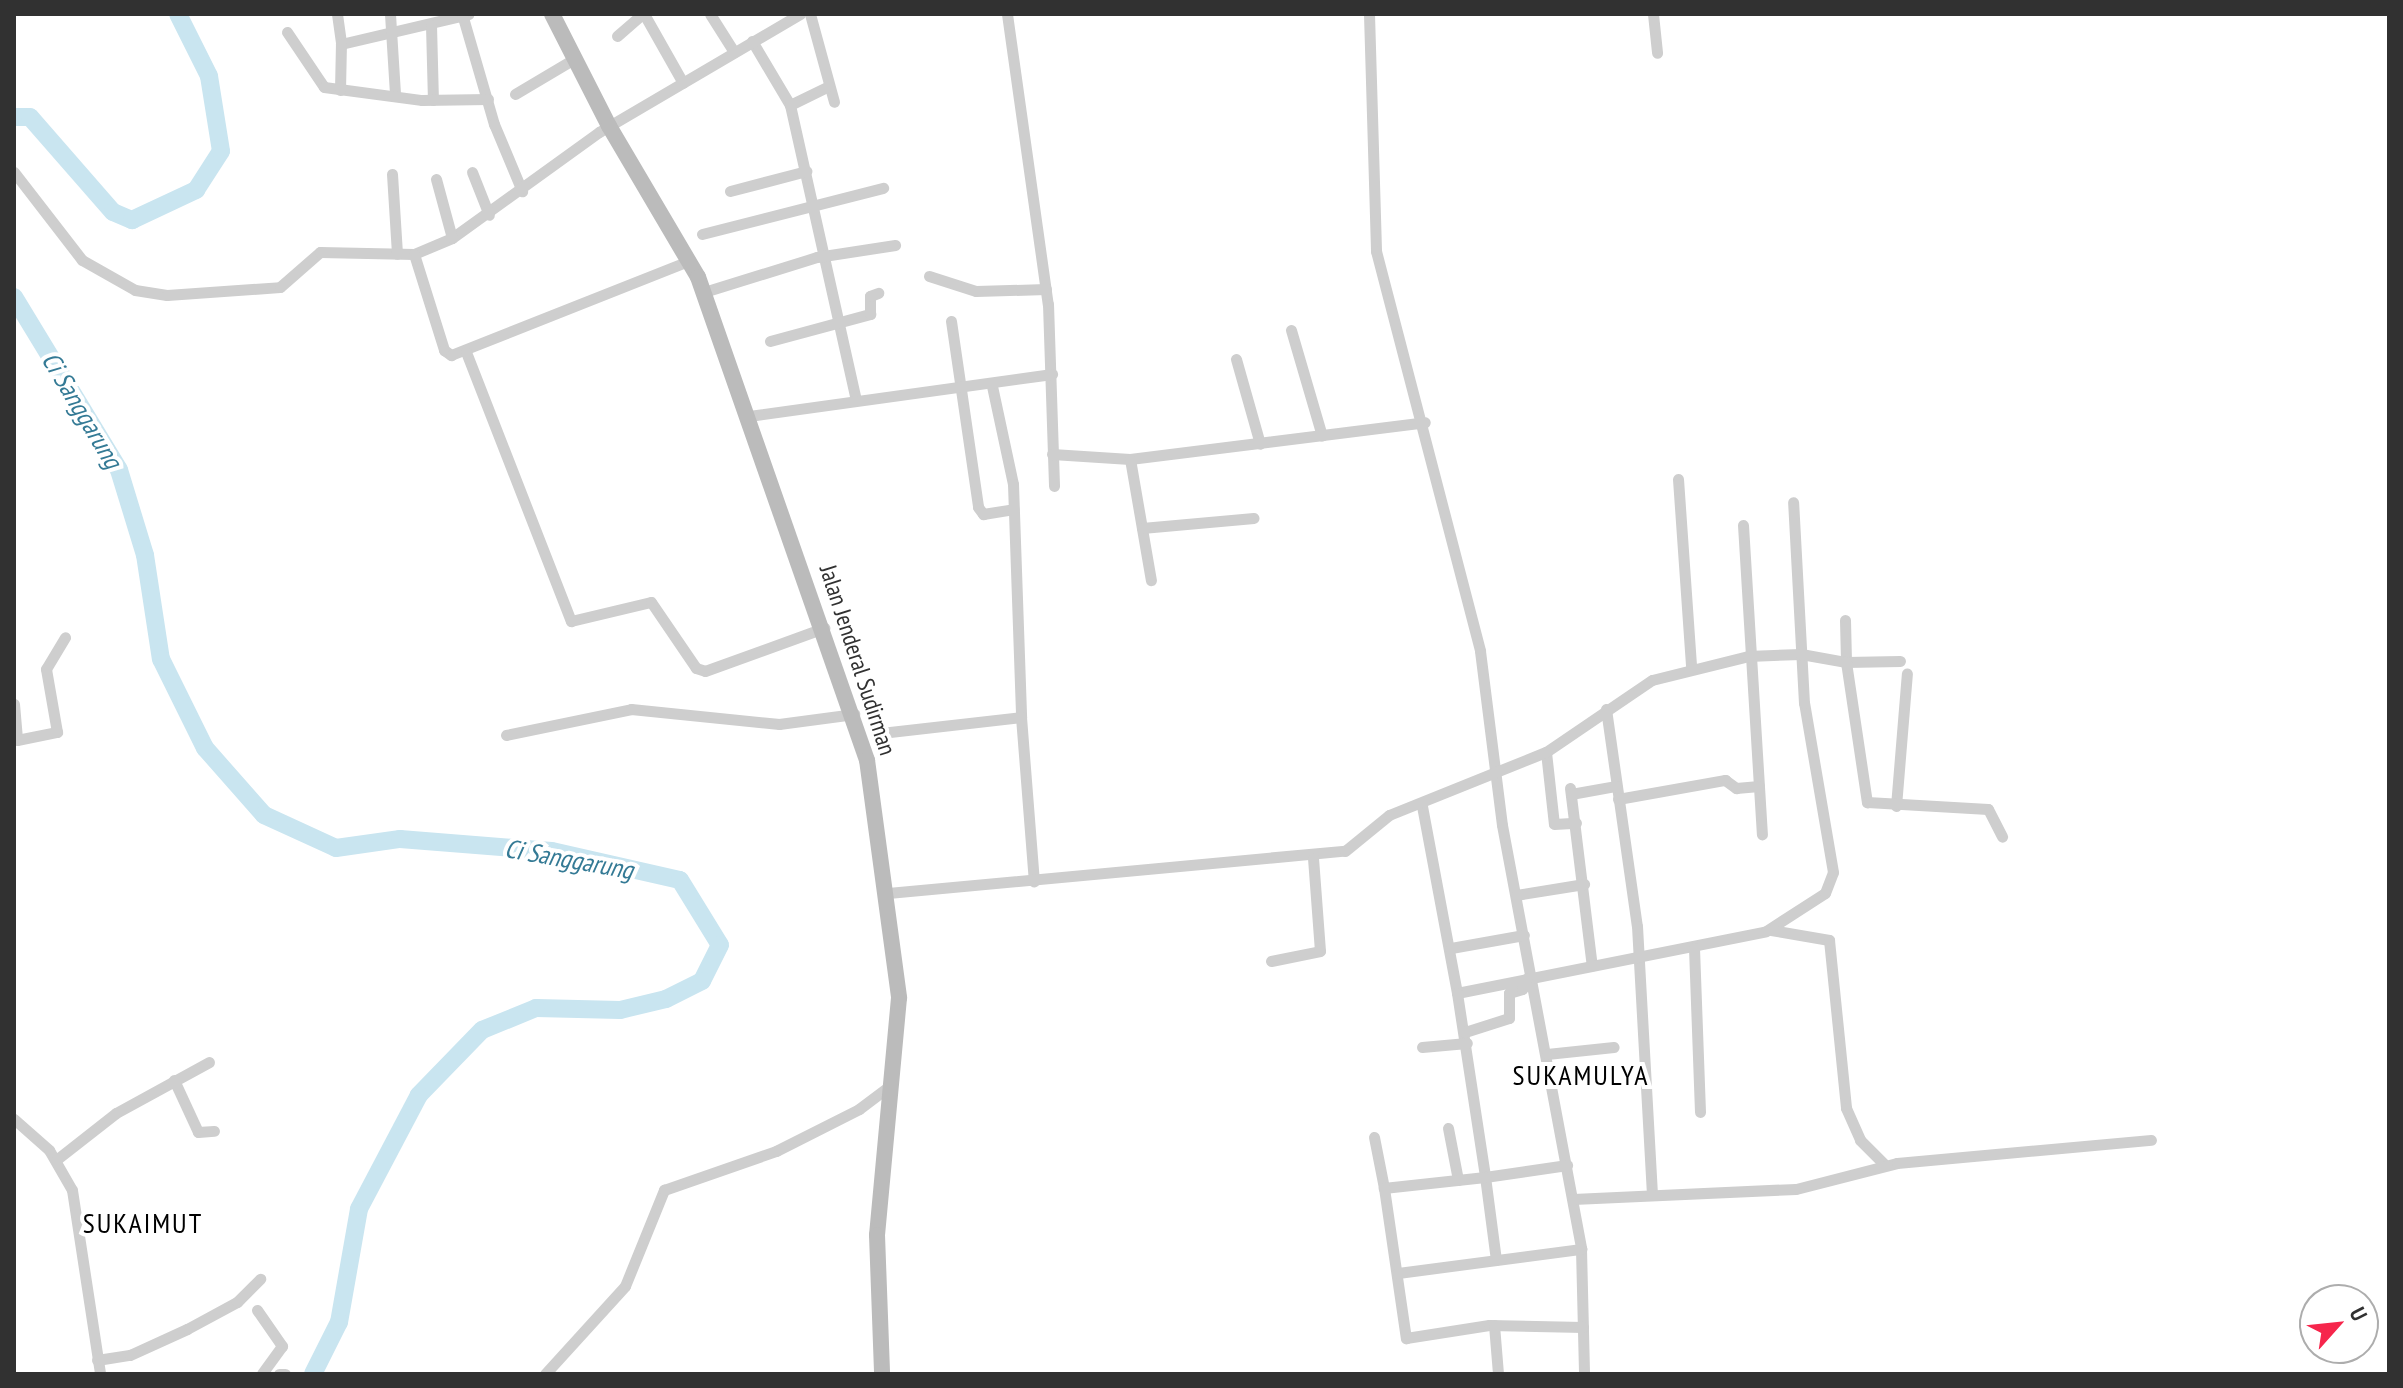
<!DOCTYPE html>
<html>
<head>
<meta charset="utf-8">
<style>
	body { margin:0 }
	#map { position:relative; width:2403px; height:1388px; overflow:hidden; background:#fff; font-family:"PT Sans Narrow",sans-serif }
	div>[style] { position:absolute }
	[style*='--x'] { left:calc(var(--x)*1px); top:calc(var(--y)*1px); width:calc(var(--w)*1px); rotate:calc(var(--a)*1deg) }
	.river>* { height:18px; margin:-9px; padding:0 9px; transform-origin:9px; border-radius:9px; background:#c9e5f0 }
	.minor>* { height:11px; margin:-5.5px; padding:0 5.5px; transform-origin:5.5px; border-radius:5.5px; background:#cecece }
	.secondary>* { height:16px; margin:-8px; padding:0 8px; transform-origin:8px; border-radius:8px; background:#bbb }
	span { translate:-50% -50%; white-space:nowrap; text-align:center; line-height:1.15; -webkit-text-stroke:8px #fff; paint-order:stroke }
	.street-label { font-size:24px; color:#313131 }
	.water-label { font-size:26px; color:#347a95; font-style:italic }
	.quarter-label { font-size:28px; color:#000; letter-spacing:2px }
	.frame { position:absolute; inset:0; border:16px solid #313131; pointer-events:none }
	.north { position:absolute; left:2299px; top:1284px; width:80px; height:80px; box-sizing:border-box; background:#fff; border:2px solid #adadad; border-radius:50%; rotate:63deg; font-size:22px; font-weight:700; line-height:32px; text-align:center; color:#313131 }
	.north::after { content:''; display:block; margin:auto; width:28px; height:36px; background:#f6264c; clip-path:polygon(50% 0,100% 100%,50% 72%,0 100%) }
</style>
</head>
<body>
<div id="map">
	<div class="river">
		<i style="--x:14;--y:117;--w:16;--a:0"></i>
		<i style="--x:30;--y:117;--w:126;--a:48.9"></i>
		<i style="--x:113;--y:212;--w:21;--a:23"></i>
		<i style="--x:132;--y:220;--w:71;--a:-25.1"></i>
		<i style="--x:196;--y:190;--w:46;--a:-57.3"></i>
		<i style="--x:221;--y:151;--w:76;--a:-99.1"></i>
		<i style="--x:209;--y:76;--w:69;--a:-116.6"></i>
		<i style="--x:14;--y:297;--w:202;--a:58.7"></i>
		<i style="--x:119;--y:470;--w:89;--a:73"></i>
		<i style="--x:145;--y:555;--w:105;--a:81.3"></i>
		<i style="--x:161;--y:659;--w:99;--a:63.7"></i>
		<i style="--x:205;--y:748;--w:89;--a:48.6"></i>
		<i style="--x:264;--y:815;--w:79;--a:24.6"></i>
		<i style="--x:336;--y:848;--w:65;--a:-8"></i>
		<i style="--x:400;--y:839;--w:152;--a:4.5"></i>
		<i style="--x:552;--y:851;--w:131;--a:12.8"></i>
		<i style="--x:680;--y:880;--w:76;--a:58.4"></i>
		<i style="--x:720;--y:945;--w:40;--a:116.6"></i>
		<i style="--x:702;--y:981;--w:40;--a:153.4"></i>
		<i style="--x:666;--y:999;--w:47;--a:166.6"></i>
		<i style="--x:620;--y:1010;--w:84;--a:-178.6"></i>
		<i style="--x:536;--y:1008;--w:58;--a:157.8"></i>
		<i style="--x:482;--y:1030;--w:91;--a:134.1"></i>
		<i style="--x:419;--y:1095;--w:129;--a:117.8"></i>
		<i style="--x:359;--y:1209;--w:115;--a:100"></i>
		<i style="--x:339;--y:1322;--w:58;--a:116.6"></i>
	</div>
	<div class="minor">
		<i style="--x:337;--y:14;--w:30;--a:82"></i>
		<i style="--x:341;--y:44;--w:131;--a:-13.2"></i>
		<i style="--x:390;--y:14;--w:80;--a:86.4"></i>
		<i style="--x:462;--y:14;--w:115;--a:73.8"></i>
		<i style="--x:494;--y:124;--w:73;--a:67.3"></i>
		<i style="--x:644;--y:14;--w:79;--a:60.5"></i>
		<i style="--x:710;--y:14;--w:45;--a:57.7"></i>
		<i style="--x:810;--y:14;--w:91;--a:74.7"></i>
		<i style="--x:1007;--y:14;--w:293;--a:82"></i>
		<i style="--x:1048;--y:304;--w:182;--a:88.1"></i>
		<i style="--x:1369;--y:14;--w:237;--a:88.3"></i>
		<i style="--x:1376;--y:251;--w:413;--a:75.4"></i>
		<i style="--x:1480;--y:651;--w:175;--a:82.8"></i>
		<i style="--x:1502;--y:825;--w:431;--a:79.4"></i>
		<i style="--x:1581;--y:1249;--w:125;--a:88.6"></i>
		<i style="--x:1653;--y:14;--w:39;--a:84"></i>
		<i style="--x:431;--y:25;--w:75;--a:88.5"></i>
		<i style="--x:287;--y:32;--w:66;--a:56.1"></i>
		<i style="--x:324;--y:87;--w:99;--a:7.6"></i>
		<i style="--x:422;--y:100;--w:66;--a:-0.9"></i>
		<i style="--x:617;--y:36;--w:33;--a:-41"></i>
		<i style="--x:752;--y:41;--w:74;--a:59.3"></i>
		<i style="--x:790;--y:105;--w:302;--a:77.4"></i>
		<i style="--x:340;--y:90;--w:46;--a:-88.8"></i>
		<i style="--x:515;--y:94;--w:69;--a:-30.7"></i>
		<i style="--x:790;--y:105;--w:43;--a:-26"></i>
		<i style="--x:14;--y:172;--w:111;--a:52.3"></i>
		<i style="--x:82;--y:260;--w:61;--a:29.5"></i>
		<i style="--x:135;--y:290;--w:32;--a:9"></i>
		<i style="--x:167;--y:295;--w:113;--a:-4"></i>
		<i style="--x:280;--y:287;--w:53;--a:-41.2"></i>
		<i style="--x:320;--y:252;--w:94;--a:1.2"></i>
		<i style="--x:414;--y:254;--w:41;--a:-22.8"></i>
		<i style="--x:452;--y:238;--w:181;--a:-35.8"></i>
		<i style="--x:599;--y:132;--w:233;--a:-30.4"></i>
		<i style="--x:472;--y:172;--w:46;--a:68.4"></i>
		<i style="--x:392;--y:174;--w:80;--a:86.4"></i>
		<i style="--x:436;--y:179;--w:61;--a:74.8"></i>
		<i style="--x:730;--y:191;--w:79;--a:-14.7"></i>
		<i style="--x:702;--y:234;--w:187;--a:-14.3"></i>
		<i style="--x:414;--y:254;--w:101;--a:72.6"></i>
		<i style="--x:444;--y:350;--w:9;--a:36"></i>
		<i style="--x:451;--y:355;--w:256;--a:-21.6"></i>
		<i style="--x:929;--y:276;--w:49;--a:17.7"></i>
		<i style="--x:976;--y:291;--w:70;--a:-1.6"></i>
		<i style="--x:704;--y:292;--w:118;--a:-17.2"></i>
		<i style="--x:817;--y:257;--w:79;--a:-8.7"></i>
		<i style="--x:951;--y:321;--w:188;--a:81.7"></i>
		<i style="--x:978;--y:507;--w:9;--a:54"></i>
		<i style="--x:983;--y:514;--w:31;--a:-9"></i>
		<i style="--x:1291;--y:330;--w:110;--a:73.7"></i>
		<i style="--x:770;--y:341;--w:104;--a:-15.1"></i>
		<i style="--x:870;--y:314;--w:18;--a:-90"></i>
		<i style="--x:870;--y:296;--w:9;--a:-21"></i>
		<i style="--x:466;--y:352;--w:289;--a:68.7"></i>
		<i style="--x:571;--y:621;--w:82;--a:-13.4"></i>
		<i style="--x:651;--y:602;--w:80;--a:55.7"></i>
		<i style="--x:696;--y:668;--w:9;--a:18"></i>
		<i style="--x:705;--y:671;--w:127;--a:-19.9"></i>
		<i style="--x:1236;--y:359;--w:88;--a:74.2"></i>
		<i style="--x:992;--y:386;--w:100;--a:77.9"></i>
		<i style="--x:1013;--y:484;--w:233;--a:88"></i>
		<i style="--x:749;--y:416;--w:306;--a:-7.9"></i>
		<i style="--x:1052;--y:454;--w:78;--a:3.7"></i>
		<i style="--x:1130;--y:459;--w:297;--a:-7.1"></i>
		<i style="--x:1130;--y:459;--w:123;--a:80.2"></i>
		<i style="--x:1678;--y:479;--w:187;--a:86"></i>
		<i style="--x:1743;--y:525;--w:310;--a:86.5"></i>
		<i style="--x:1142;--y:528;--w:112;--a:-5.1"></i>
		<i style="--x:1845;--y:620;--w:42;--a:88.6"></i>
		<i style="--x:1846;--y:662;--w:54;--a:-1.1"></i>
		<i style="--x:14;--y:704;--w:36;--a:85"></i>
		<i style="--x:17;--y:740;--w:41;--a:-11.3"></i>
		<i style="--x:57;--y:732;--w:64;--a:-99.9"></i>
		<i style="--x:46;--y:669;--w:37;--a:-59"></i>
		<i style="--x:1606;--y:709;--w:219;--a:81.9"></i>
		<i style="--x:1637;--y:926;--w:267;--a:86.8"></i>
		<i style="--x:881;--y:733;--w:141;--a:-6.5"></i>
		<i style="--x:1021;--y:717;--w:165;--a:85.5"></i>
		<i style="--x:506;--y:735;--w:128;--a:-11.7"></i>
		<i style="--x:631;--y:709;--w:149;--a:5.8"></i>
		<i style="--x:779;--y:724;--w:76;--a:-7.6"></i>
		<i style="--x:1546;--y:752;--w:72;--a:83.7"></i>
		<i style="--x:1554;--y:824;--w:22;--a:-3"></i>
		<i style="--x:1570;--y:788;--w:179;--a:83"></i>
		<i style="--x:1571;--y:794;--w:46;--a:-10.1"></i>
		<i style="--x:1618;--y:799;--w:109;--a:-10.1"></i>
		<i style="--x:1725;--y:780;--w:14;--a:36"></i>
		<i style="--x:1736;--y:788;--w:23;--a:-5"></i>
		<i style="--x:1422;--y:806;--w:190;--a:79.4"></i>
		<i style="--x:1457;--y:993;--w:315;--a:-11.3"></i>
		<i style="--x:1766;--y:931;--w:70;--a:-32.8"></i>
		<i style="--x:1825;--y:893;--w:22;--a:-69"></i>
		<i style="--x:1833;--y:872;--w:171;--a:-99.7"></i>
		<i style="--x:1804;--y:703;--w:201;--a:-93.1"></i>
		<i style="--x:1896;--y:806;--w:133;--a:-85.3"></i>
		<i style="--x:888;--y:893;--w:459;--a:-5.3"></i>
		<i style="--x:1345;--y:851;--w:57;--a:-39.3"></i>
		<i style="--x:1389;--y:815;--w:169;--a:-21.9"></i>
		<i style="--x:1546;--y:752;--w:128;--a:-34.2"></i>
		<i style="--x:1652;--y:680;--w:99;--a:-14"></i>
		<i style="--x:1748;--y:656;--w:53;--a:-2.2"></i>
		<i style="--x:1801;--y:654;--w:46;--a:10.1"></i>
		<i style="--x:1846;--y:662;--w:142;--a:81.5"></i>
		<i style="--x:1867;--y:802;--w:121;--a:3.3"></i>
		<i style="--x:1988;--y:809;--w:31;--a:63"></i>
		<i style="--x:1516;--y:895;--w:69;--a:-9.2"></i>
		<i style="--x:1771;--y:930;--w:59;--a:9.8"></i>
		<i style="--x:1829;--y:940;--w:169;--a:84.2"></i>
		<i style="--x:1846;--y:1108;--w:35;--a:66"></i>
		<i style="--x:1860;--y:1140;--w:35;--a:45"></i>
		<i style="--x:1451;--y:948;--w:74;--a:-10.1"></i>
		<i style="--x:1694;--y:948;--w:164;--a:87.9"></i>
		<i style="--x:1271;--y:961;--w:50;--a:-11.5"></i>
		<i style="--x:1320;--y:951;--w:93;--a:-94.3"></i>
		<i style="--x:1457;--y:993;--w:186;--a:81.3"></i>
		<i style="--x:1485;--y:1177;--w:83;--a:-8.3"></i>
		<i style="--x:1465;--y:1032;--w:46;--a:-17.7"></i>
		<i style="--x:1509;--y:1018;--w:25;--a:-90"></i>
		<i style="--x:1509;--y:993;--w:14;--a:-17"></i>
		<i style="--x:1522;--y:989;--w:11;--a:-68"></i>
		<i style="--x:1422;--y:1047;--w:45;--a:-5.1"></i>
		<i style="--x:1547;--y:1054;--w:67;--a:-6"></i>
		<i style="--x:174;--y:1080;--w:57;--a:65.2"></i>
		<i style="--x:198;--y:1132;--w:16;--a:-4"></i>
		<i style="--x:14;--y:1119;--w:47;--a:41.5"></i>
		<i style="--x:49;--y:1150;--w:46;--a:60.1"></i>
		<i style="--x:72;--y:1190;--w:186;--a:81.3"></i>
		<i style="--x:1448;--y:1128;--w:53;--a:79.1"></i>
		<i style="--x:1374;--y:1137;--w:52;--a:78.9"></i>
		<i style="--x:56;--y:1160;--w:76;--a:-38.1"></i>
		<i style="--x:116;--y:1113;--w:106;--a:-28.7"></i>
		<i style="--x:1573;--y:1199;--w:223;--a:-2.6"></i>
		<i style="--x:1796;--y:1189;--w:104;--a:-14.4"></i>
		<i style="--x:1897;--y:1163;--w:255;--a:-5.2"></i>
		<i style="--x:1496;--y:1260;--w:84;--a:-97.5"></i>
		<i style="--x:1485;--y:1177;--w:102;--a:173.8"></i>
		<i style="--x:1384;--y:1188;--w:152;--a:81.7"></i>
		<i style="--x:1406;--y:1338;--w:84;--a:-8.9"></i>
		<i style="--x:1489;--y:1325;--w:94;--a:1.2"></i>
		<i style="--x:1398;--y:1273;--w:185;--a:-7.5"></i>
		<i style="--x:257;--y:1310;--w:44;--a:55.2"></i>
		<i style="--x:282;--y:1346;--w:34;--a:126"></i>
		<i style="--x:1494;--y:1325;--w:49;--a:85.3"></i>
		<i style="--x:97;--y:1360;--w:33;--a:-9"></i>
		<i style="--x:130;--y:1355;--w:63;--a:-24.5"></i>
		<i style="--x:187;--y:1329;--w:57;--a:-28.4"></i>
		<i style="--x:237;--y:1302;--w:33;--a:-45"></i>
		<i style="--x:279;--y:1374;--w:6;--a:0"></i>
		<i style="--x:545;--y:1374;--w:119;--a:-47.7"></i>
		<i style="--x:625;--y:1286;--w:104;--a:-67.9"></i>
		<i style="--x:664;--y:1190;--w:119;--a:-19.2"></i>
		<i style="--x:776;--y:1151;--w:93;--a:-26.8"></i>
		<i style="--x:859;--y:1109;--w:41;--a:-37.1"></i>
	</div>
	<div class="secondary">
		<i style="--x:552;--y:14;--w:126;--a:63"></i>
		<i style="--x:609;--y:126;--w:175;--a:59.5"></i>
		<i style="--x:698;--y:277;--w:512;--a:70.72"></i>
		<i style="--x:867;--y:760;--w:240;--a:82.3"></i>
		<i style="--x:899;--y:998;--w:238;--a:95.3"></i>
		<i style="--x:877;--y:1235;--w:139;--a:87.9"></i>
	</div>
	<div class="street-label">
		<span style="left:858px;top:660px;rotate:72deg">Jalan Jenderal Sudirman</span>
	</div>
	<div class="water-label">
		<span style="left:82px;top:410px;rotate:59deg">Ci Sanggarung</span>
		<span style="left:569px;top:859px;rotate:10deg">Ci Sanggarung</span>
	</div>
	<div class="quarter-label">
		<span style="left:1581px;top:1075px">SUKAMULYA</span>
		<span style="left:143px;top:1223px">SUKAIMUT</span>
	</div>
	<div class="frame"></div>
	<div class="north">U</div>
</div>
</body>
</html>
